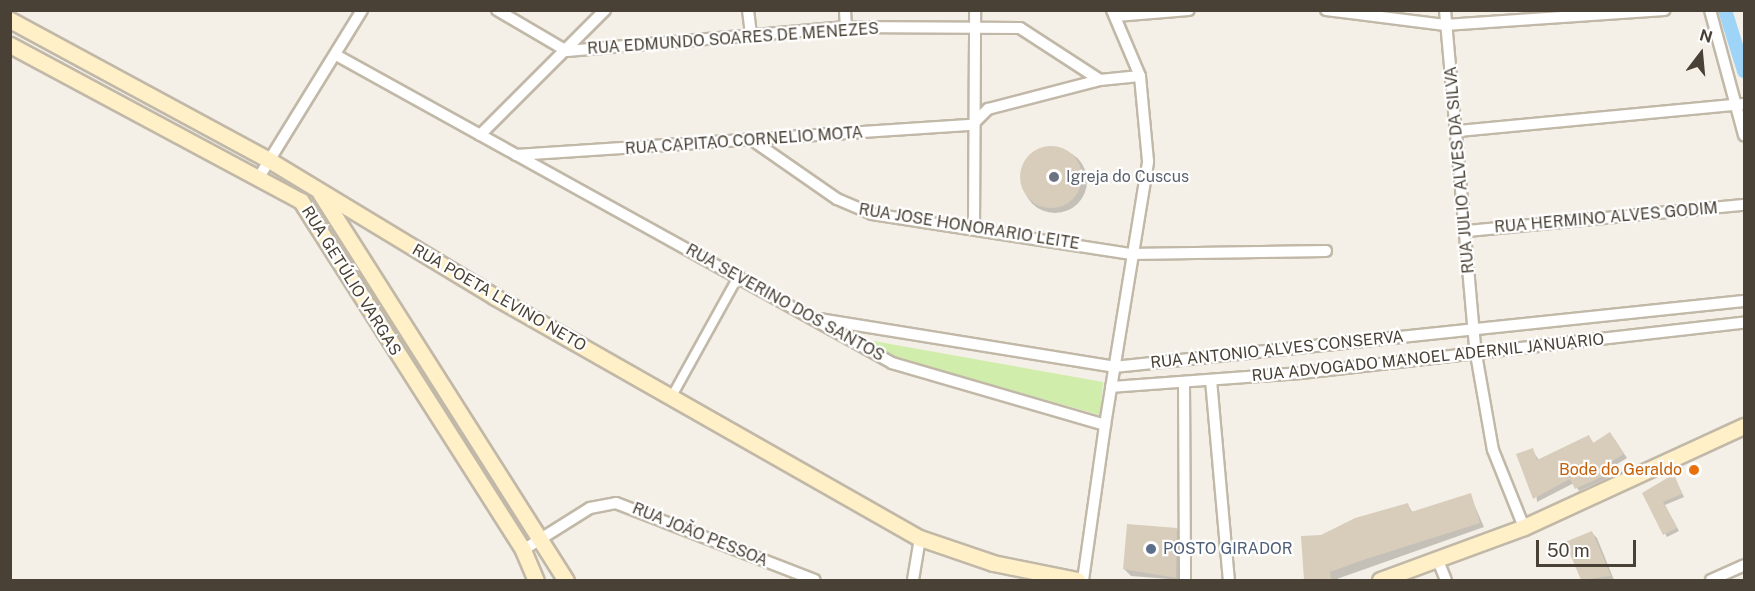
<!DOCTYPE html>
<html>
<head>
<meta charset="utf-8">
<style>
	body { margin:0 }
	#map { position:relative; width:1755px; height:591px; overflow:hidden; background:#f5f0e7; font-family:"Public Sans",sans-serif }
	div>[style] { position:absolute }
	[style*='--x'] { left:calc(var(--x)*1px); top:calc(var(--y)*1px); width:calc(var(--w)*1px); rotate:calc(var(--a)*1deg) }
	.green>* { inset:0; background:#d1edac }
	.shadow>* { inset:0; background:#0003 }
	.round { border-radius:50% }
	.canal>* { height:14px; margin:-7px; padding:0 7px; transform-origin:7px; border-radius:7px; background:#9ed4f7 }
	.building>* { inset:0; background:#d8ccbb }
	.roads { filter:drop-shadow(2px 0 #c1b8a8) drop-shadow(-2px 0 #c1b8a8) drop-shadow(0 2px #c1b8a8) drop-shadow(0 -2px #c1b8a8) }
	.pedestrian>* { height:8px; margin:-4px; padding:0 4px; transform-origin:4px; border-radius:4px; background:#fff }
	.minor>* { height:10px; margin:-5px; padding:0 5px; transform-origin:5px; border-radius:5px; background:#fff }
	.secondary>* { height:15px; margin:-7.5px; padding:0 7.5px; transform-origin:7.5px; border-radius:7.5px; background:#fff0c7 }
	.dots>* { width:16px; height:16px; translate:-50% -50%; box-sizing:border-box; border:3px solid #fff; border-radius:50% }
	span { translate:-50% -50%; white-space:nowrap; text-align:center; line-height:1.15; -webkit-text-stroke:4.5px #fff; paint-order:stroke }
	.street-label { font-size:16px; color:#494135 }
	.worship-label { font-size:16px; color:#5b616d }
	.left { translate:0 -50%; text-align:left }
	.food-label { font-size:16px; color:#c56008 }
	.right { translate:-100% -50%; text-align:right }
	.service-label { font-size:16px; color:#4e5e75 }
	.frame { position:absolute; inset:0; border:12px solid #494135; pointer-events:none }
	.north { position:absolute; left:1671px; top:24px; width:60px; height:60px; -webkit-text-stroke:4px #fff; paint-order:stroke; rotate:16deg; font-size:16px; font-weight:700; line-height:24px; text-align:center; color:#494135 }
	.north::after { content:''; display:block; margin:auto; width:21px; height:27px; background:#494135; clip-path:polygon(50% 0,100% 100%,50% 72%,0 100%) }
	.scale { position:absolute; left:1536px; top:540px; width:100px; height:27px; box-sizing:border-box; border:3px solid #494135; border-top:0; padding-left:8px; font-size:18px; line-height:21px; white-space:nowrap; color:#494135; -webkit-text-stroke:4px #fff; paint-order:stroke }
</style>
</head>
<body>
<div id="map">
	<div class="green">
		<i style="clip-path:polygon(868px 340px,1103px 382px,1100px 415px,893px 357px)"></i>
	</div>
	<div class="shadow">
		<i class="round" style="left:1023px;top:149px;width:64px;height:64px"></i>
		<i style="clip-path:polygon(1589px 437px,1594px 444px,1613px 437px,1627px 458px,1607px 470px,1610px 477px,1579px 491px,1574px 483px,1537px 502px,1532px 450px,1539px 460px)"></i>
		<i style="clip-path:polygon(1674px 476px,1684px 497px,1665px 505px,1679px 531px,1667px 537px,1644px 494px)"></i>
		<i style="clip-path:polygon(1470px 495px,1484px 527px,1334px 580px,1305px 580px,1303px 538px,1321px 537px,1408px 505px,1413px 513px)"></i>
		<i style="clip-path:polygon(1177px 529px,1183px 536px,1182px 580px,1131px 576px,1124px 569px)"></i>
		<i style="clip-path:polygon(1592px 533px,1597px 538px,1614px 580px,1583px 580px,1567px 543px)"></i>
	</div>
	<div class="canal">
		<i style="--x:1725;--y:10;--w:64;--a:72.7"></i>
	</div>
	<div class="building">
		<i class="round" style="left:1020px;top:146px;width:62px;height:62px"></i>
		<i style="clip-path:polygon(1610px 432px,1624px 454px,1604px 466px,1608px 474px,1575px 489px,1570px 479px,1533px 499px,1516px 454px,1533px 448px,1537px 460px,1589px 435px,1593px 443px)"></i>
		<i style="clip-path:polygon(1674px 474px,1682px 494px,1663px 502px,1677px 528px,1663px 535px,1642px 493px)"></i>
		<i style="clip-path:polygon(1471px 493px,1480px 523px,1360px 561px,1330px 572px,1331px 579px,1304px 580px,1301px 536px,1321px 535px,1355px 518px,1408px 503px,1411px 512px)"></i>
		<i style="clip-path:polygon(1127px 524px,1177px 528px,1176px 578px,1123px 569px)"></i>
		<i style="clip-path:polygon(1592px 531px,1611px 576px,1581px 580px,1565px 542px)"></i>
	</div>
	<div class="roads">
		<div class="pedestrian">
			<i style="--x:672;--y:396;--w:138;--a:-61"></i>
		</div>
		<div class="minor">
			<i style="--x:497;--y:10;--w:81;--a:30.4"></i>
			<i style="--x:748;--y:10;--w:24;--a:83"></i>
			<i style="--x:845;--y:10;--w:17;--a:87"></i>
			<i style="--x:1326;--y:10;--w:120;--a:7.2"></i>
			<i style="--x:1445;--y:25;--w:220;--a:-3.9"></i>
			<i style="--x:1445;--y:10;--w:345;--a:84.9"></i>
			<i style="--x:1476;--y:354;--w:97;--a:80"></i>
			<i style="--x:1493;--y:450;--w:83;--a:68.1"></i>
			<i style="--x:1710;--y:10;--w:130;--a:74.8"></i>
			<i style="--x:1116;--y:16;--w:73;--a:-4.7"></i>
			<i style="--x:567;--y:51;--w:280;--a:-4.9"></i>
			<i style="--x:846;--y:27;--w:174;--a:0.3"></i>
			<i style="--x:1020;--y:28;--w:95;--a:33"></i>
			<i style="--x:336;--y:55;--w:636;--a:28.98"></i>
			<i style="--x:892;--y:363;--w:222;--a:16.2"></i>
			<i style="--x:1105;--y:425;--w:267;--a:-80.7"></i>
			<i style="--x:1148;--y:161;--w:85;--a:-95.4"></i>
			<i style="--x:1140;--y:76;--w:72;--a:-113"></i>
			<i style="--x:1458;--y:131;--w:287;--a:-5.4"></i>
			<i style="--x:480;--y:135;--w:177;--a:-45"></i>
			<i style="--x:755;--y:142;--w:100;--a:34.8"></i>
			<i style="--x:837;--y:199;--w:38;--a:23"></i>
			<i style="--x:872;--y:214;--w:261;--a:8.8"></i>
			<i style="--x:1130;--y:254;--w:196;--a:-0.9"></i>
			<i style="--x:516;--y:155;--w:457;--a:-3.8"></i>
			<i style="--x:972;--y:125;--w:23;--a:-45"></i>
			<i style="--x:988;--y:109;--w:116;--a:-14.5"></i>
			<i style="--x:1100;--y:80;--w:40;--a:-5.7"></i>
			<i style="--x:259;--y:177;--w:196;--a:-58.3"></i>
			<i style="--x:974;--y:227;--w:217;--a:-89.7"></i>
			<i style="--x:1467;--y:231;--w:278;--a:-5.4"></i>
			<i style="--x:819;--y:319;--w:299;--a:9.2"></i>
			<i style="--x:1114;--y:367;--w:633;--a:-5.98"></i>
			<i style="--x:1211;--y:380;--w:201;--a:84.9"></i>
			<i style="--x:1184;--y:382;--w:198;--a:89.7"></i>
			<i style="--x:1111;--y:387;--w:192;--a:-4.2"></i>
			<i style="--x:1302;--y:373;--w:445;--a:-6.5"></i>
			<i style="--x:523;--y:550;--w:79;--a:-32.1"></i>
			<i style="--x:590;--y:508;--w:26;--a:-11"></i>
			<i style="--x:616;--y:503;--w:213;--a:21.2"></i>
			<i style="--x:1439;--y:563;--w:18;--a:68"></i>
			<i style="--x:913;--y:580;--w:43;--a:-80.5"></i>
			<i style="--x:1083;--y:580;--w:157;--a:-81.9"></i>
			<i style="--x:1711;--y:580;--w:36;--a:-24"></i>
		</div>
		<div class="secondary">
			<i style="--x:10;--y:20;--w:294;--a:28.4"></i>
			<i style="--x:269;--y:160;--w:264;--a:31.2"></i>
			<i style="--x:495;--y:297;--w:489;--a:29.6"></i>
			<i style="--x:920;--y:538;--w:77;--a:18.9"></i>
			<i style="--x:993;--y:563;--w:86;--a:11.4"></i>
			<i style="--x:10;--y:45;--w:330;--a:28.2"></i>
			<i style="--x:301;--y:201;--w:414;--a:57.5"></i>
			<i style="--x:523;--y:550;--w:33;--a:67"></i>
			<i style="--x:320;--y:193;--w:459;--a:57.6"></i>
			<i style="--x:1380;--y:580;--w:153;--a:-20.2"></i>
			<i style="--x:1524;--y:527;--w:242;--a:-24.7"></i>
		</div>
	</div>
	<div class="dots">
		<i style="left:1054px;top:177px;background:#6b7280"></i>
		<i style="left:1694px;top:470px;background:#e8710a"></i>
		<i style="left:1151px;top:549px;background:#5c6f8a"></i>
	</div>
	<div class="street-label">
		<span style="left:733px;top:39px;rotate:-4deg">RUA EDMUNDO SOARES DE MENEZES</span>
		<span style="left:744px;top:141px;rotate:-4deg">RUA CAPITAO CORNELIO MOTA</span>
		<span style="left:1460px;top:170px;rotate:-95deg">RUA JULIO ALVES DA SILVA</span>
		<span style="left:1606px;top:218px;rotate:-5deg">RUA HERMINO ALVES GODIM</span>
		<span style="left:969px;top:227px;rotate:9deg">RUA JOSE HONORARIO LEITE</span>
		<span style="left:351px;top:281px;rotate:58deg">RUA GETÚLIO VARGAS</span>
		<span style="left:499px;top:298px;rotate:30deg">RUA POETA LEVINO NETO</span>
		<span style="left:785px;top:303px;rotate:29deg">RUA SEVERINO DOS SANTOS</span>
		<span style="left:1277px;top:350px;rotate:-6deg">RUA ANTONIO ALVES CONSERVA</span>
		<span style="left:1428px;top:358px;rotate:-6deg">RUA ADVOGADO MANOEL ADERNIL JANUARIO</span>
		<span style="left:700px;top:535px;rotate:22deg">RUA JOÃO PESSOA</span>
	</div>
	<div class="worship-label">
		<span class="left" style="left:1066px;top:177px">Igreja do Cuscus</span>
	</div>
	<div class="food-label">
		<span class="right" style="left:1682px;top:470px">Bode do Geraldo</span>
	</div>
	<div class="service-label">
		<span class="left" style="left:1163px;top:549px">POSTO GIRADOR</span>
	</div>
	<div class="frame"></div>
	<div class="north">N</div>
	<div class="scale">50 m</div>
</div>
</body>
</html>
